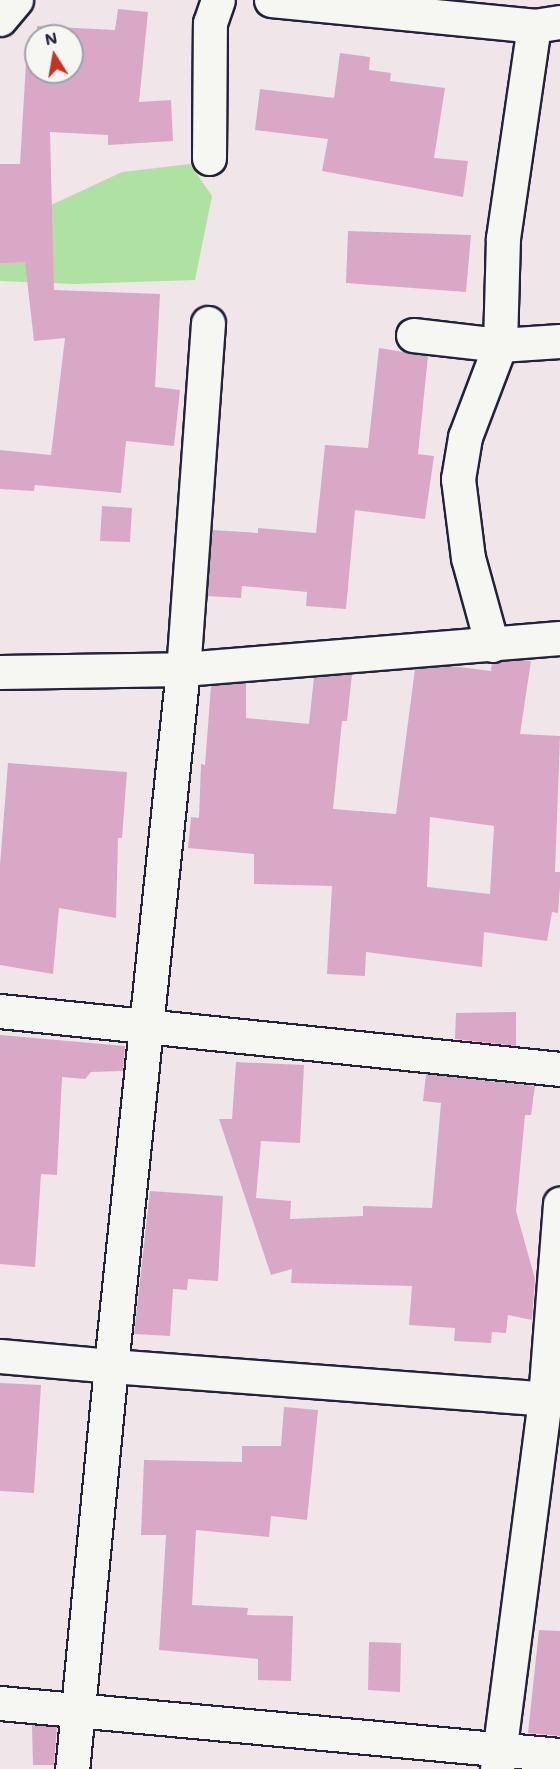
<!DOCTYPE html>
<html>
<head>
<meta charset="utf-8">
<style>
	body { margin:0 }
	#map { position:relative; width:560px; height:1769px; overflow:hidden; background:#f0e6e9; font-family:Mali,sans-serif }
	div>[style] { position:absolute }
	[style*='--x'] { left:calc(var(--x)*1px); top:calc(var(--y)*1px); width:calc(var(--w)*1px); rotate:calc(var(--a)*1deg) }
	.green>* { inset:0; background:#afe1a2 }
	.building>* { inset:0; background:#d9a8c6 }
	.roads { filter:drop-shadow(2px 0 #22223b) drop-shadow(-2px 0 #22223b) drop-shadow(0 2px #22223b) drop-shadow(0 -2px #22223b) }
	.minor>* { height:33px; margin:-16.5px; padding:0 16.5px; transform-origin:16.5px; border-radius:16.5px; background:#f6f6f2 }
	span { translate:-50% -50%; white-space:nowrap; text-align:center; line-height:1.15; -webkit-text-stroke:6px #f6f6f2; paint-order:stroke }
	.north { position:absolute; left:24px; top:24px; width:60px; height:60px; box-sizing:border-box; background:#f6f6f2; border:2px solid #a1a1a9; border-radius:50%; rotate:349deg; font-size:16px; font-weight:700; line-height:24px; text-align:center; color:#22223b }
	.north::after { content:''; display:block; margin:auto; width:21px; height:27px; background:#c8321e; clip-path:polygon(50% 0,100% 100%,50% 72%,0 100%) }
</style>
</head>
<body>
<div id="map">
	<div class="green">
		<i style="clip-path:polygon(190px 164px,212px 196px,195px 280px,74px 284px,0 281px,0 211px,49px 206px,122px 172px)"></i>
	</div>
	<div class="building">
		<i style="clip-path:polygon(118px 9px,148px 12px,139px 102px,171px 100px,173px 141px,108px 145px,108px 135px,50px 132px,54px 290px,160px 294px,155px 387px,180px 390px,174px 446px,126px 441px,121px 493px,35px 485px,34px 491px,0 489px,0 450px,51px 455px,65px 338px,34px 341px,25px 262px,0 263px,0 164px,20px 164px,26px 63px,35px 63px,36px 50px,36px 72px,72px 72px,72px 36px,37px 36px,37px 26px,115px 30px)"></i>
		<i style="clip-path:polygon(340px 53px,370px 57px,369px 70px,391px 73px,390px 81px,445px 88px,434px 158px,468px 161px,463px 197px,322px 171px,328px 139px,255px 130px,260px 89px,334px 98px)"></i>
		<i style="clip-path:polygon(348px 231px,471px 235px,466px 292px,346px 283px)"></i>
		<i style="clip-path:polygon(379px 348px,428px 356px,418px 454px,434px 456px,425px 519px,355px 510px,346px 609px,306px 606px,307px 592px,242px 586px,241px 598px,207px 596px,212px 530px,258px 533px,258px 528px,316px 533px,325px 445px,368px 448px)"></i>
		<i style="clip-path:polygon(102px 506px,132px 508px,130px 542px,100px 541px)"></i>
		<i style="clip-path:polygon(evenodd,522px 660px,531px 661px,520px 734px,560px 736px,555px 872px,560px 872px,560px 886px,558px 913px,552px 912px,547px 941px,484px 932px,482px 967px,366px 952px,365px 976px,327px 974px,332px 886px,254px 884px,254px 854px,188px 848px,191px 817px,199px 818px,201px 764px,205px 765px,211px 686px,246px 683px,246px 718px,309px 724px,314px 677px,352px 674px,347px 721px,342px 721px,333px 809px,396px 814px,415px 669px,451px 666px,491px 671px,492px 663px,522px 660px,430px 817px,494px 826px,490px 894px,427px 887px,430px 817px)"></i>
		<i style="clip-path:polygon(8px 763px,127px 772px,122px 838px,118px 838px,116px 918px,59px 908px,53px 974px,0 965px,0 865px)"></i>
		<i style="clip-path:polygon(516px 1012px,516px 1046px,455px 1039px,456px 1013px)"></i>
		<i style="clip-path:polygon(0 1035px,125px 1046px,123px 1071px,91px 1072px,85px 1079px,62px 1077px,57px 1175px,41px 1174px,35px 1267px,0 1264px)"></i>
		<i style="clip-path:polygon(236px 1062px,304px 1065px,300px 1143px,261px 1141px,256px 1198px,291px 1201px,290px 1219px,363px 1216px,363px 1206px,432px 1208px,441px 1103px,423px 1101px,426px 1074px,535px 1086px,531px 1115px,525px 1115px,516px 1211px,535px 1279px,532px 1320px,508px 1315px,506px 1333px,492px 1332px,491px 1343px,454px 1341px,455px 1328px,409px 1325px,412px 1286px,291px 1283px,292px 1269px,271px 1275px,219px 1119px,232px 1119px)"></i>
		<i style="clip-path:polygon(150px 1191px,223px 1196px,218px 1281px,188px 1279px,187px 1290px,173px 1289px,170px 1336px,134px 1334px)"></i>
		<i style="clip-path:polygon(0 1383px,41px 1385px,34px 1493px,0 1491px)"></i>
		<i style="clip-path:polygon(284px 1407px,318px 1410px,307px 1520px,271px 1516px,269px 1537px,196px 1530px,192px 1605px,248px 1608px,247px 1615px,293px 1616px,291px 1681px,258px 1680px,258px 1659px,159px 1650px,166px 1535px,141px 1535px,144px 1460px,242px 1462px,242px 1446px,281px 1446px)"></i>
		<i style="clip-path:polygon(539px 1630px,560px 1631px,560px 1736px,528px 1733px)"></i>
		<i style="clip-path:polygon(369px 1642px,401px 1643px,400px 1692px,368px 1690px)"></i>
		<i style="clip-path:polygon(32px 1725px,57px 1727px,54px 1765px,33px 1765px)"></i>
	</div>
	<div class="roads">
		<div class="minor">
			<i style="--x:271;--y:0;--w:264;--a:5.6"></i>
			<i style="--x:534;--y:26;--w:26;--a:-9"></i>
			<i style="--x:0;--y:19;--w:25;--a:-50"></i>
			<i style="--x:209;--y:158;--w:135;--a:-89.6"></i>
			<i style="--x:210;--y:23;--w:24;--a:-71"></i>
			<i style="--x:208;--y:323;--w:347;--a:94.1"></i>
			<i style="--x:183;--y:669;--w:701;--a:95.9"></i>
			<i style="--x:111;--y:1366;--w:450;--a:4.3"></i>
			<i style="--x:413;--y:335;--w:88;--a:6.6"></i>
			<i style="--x:500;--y:345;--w:60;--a:-3.8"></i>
			<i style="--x:492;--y:645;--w:90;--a:-105.4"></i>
			<i style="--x:468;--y:558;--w:80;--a:-97.2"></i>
			<i style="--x:458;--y:479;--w:43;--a:-80.5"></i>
			<i style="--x:465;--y:437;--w:98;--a:-69.2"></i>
			<i style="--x:500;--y:345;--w:107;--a:-88.4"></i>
			<i style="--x:503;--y:238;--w:214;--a:-81.7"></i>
			<i style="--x:0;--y:672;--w:183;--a:-0.9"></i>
			<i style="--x:183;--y:669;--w:378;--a:-4.7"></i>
			<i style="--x:0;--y:1011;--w:563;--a:5.91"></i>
			<i style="--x:0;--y:1356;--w:111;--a:5.1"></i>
			<i style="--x:111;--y:1366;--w:405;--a:95.5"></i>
			<i style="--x:0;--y:1703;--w:562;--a:5.31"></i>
			<i style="--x:497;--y:1769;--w:373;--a:-82.6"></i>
			<i style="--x:545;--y:1399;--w:196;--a:-85.6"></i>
		</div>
	</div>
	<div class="north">N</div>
</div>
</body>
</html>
